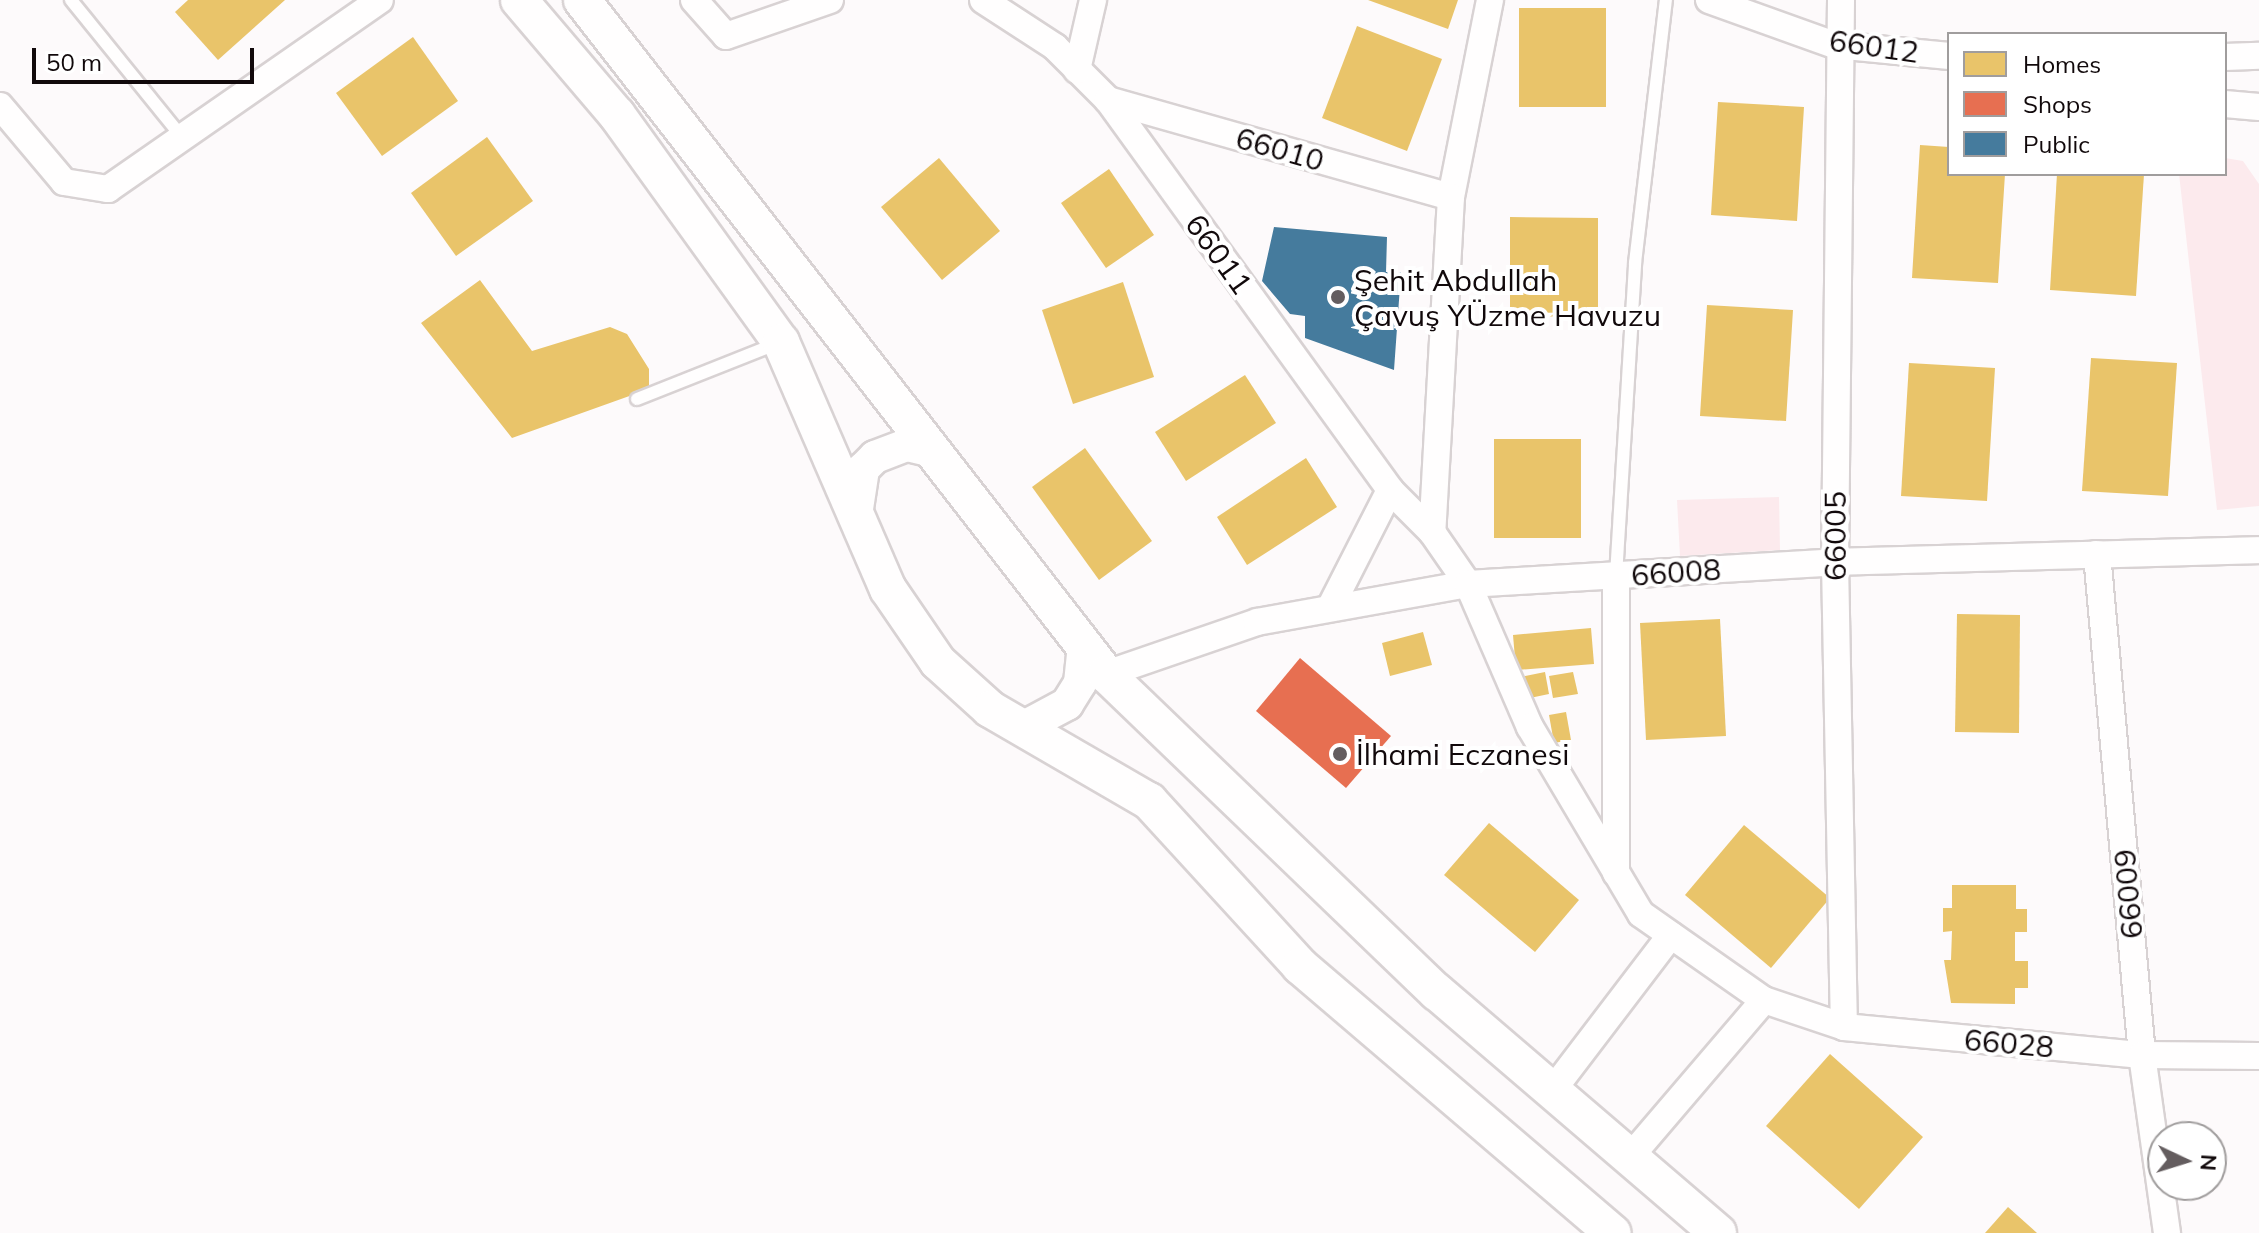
<!DOCTYPE html>
<html>
<head>
<meta charset="utf-8">
<style>
	body { margin:0 }
	#map { position:relative; width:2259px; height:1233px; overflow:hidden; background:#fdfafb; font-family:Mulish,sans-serif }
	div>[style] { position:absolute }
	[style*='--x'] { left:calc(var(--x)*1px); top:calc(var(--y)*1px); width:calc(var(--w)*1px); rotate:calc(var(--a)*1deg) }
	.green>* { inset:0; background:#fceaed }
	.homes>* { inset:0; background:#e9c46a }
	.shops>* { inset:0; background:#e76f51 }
	.public>* { inset:0; background:#457b9d }
	.roads { filter:drop-shadow(2px 0 #d8d2d3) drop-shadow(-2px 0 #d8d2d3) drop-shadow(0 2px #d8d2d3) drop-shadow(0 -2px #d8d2d3) }
	.service>* { height:12px; margin:-6px; padding:0 6px; transform-origin:6px; border-radius:6px; background:#fffefe }
	.minor>* { height:26px; margin:-13px; padding:0 13px; transform-origin:13px; border-radius:13px; background:#fffefe }
	.tertiary>* { height:32px; margin:-16px; padding:0 16px; transform-origin:16px; border-radius:16px; background:#fffefe }
	.secondary>* { height:36px; margin:-18px; padding:0 18px; transform-origin:18px; border-radius:18px; background:#fffefe }
	.dots>* { width:22px; height:22px; translate:-50% -50%; box-sizing:border-box; border:4px solid #fff; border-radius:50% }
	span { translate:-50% -50%; white-space:nowrap; text-align:center; line-height:1.15; -webkit-text-stroke:8px #fff; paint-order:stroke }
	.street-label { font-size:30px; color:#11090b }
	.poi-label { font-size:30px; color:#11090b }
	.left { translate:0 -50%; text-align:left }
	.legend { position:absolute; left:1947px; top:32px; width:280px; height:144px; box-sizing:border-box; background:#fff; border:2px solid #a09d9d; margin:0; padding:10px 14px; list-style:none; font-size:24px; color:#11090b }
	.legend li { display:flex; align-items:center; gap:16px; height:40px }
	.legend b { width:40px; border:2px solid #a09d9d }
	.north { position:absolute; left:2147px; top:1121px; width:80px; height:80px; box-sizing:border-box; background:#fff; border:2px solid #a09d9d; border-radius:50%; rotate:94deg; font-size:22px; font-weight:700; line-height:32px; text-align:center; color:#11090b }
	.north::after { content:''; display:block; margin:auto; width:28px; height:36px; background:#645d5f; clip-path:polygon(50% 0,100% 100%,50% 72%,0 100%) }
	.scale { position:absolute; left:32px; top:48px; width:222px; height:36px; box-sizing:border-box; border:4px solid #11090b; border-top:0; padding-left:10px; font-size:24px; line-height:28px; white-space:nowrap; color:#11090b; -webkit-text-stroke:6px #fff; paint-order:stroke }
</style>
</head>
<body>
<div id="map">
	<div class="green">
		<i style="clip-path:polygon(2225px 158px,2243px 161px,2259px 184px,2259px 506px,2217px 510px,2179px 174px,2225px 174px)"></i>
		<i style="clip-path:polygon(1779px 497px,1780px 550px,1680px 556px,1677px 500px)"></i>
	</div>
	<div class="homes">
		<i style="clip-path:polygon(188px 0,285px 0,218px 60px,175px 12px)"></i>
		<i style="clip-path:polygon(1368px 0,1458px 0,1448px 29px)"></i>
		<i style="clip-path:polygon(1519px 8px,1606px 8px,1606px 107px,1519px 107px)"></i>
		<i style="clip-path:polygon(1357px 26px,1442px 59px,1407px 151px,1322px 118px)"></i>
		<i style="clip-path:polygon(413px 37px,458px 101px,382px 156px,336px 93px)"></i>
		<i style="clip-path:polygon(1718px 102px,1804px 107px,1797px 221px,1711px 215px)"></i>
		<i style="clip-path:polygon(487px 137px,533px 201px,456px 256px,411px 193px)"></i>
		<i style="clip-path:polygon(1920px 145px,1949px 147px,1949px 174px,2005px 174px,1998px 283px,1912px 278px)"></i>
		<i style="clip-path:polygon(939px 158px,1000px 231px,942px 280px,881px 207px)"></i>
		<i style="clip-path:polygon(1109px 169px,1154px 235px,1106px 268px,1061px 203px)"></i>
		<i style="clip-path:polygon(2057px 174px,2144px 174px,2136px 296px,2050px 290px)"></i>
		<i style="clip-path:polygon(1510px 217px,1598px 218px,1598px 317px,1510px 316px)"></i>
		<i style="clip-path:polygon(480px 280px,532px 351px,610px 327px,627px 334px,649px 369px,649px 389px,512px 438px,421px 323px)"></i>
		<i style="clip-path:polygon(1123px 282px,1154px 377px,1073px 404px,1042px 310px)"></i>
		<i style="clip-path:polygon(1707px 305px,1793px 310px,1786px 421px,1700px 416px)"></i>
		<i style="clip-path:polygon(2091px 358px,2177px 363px,2168px 496px,2082px 491px)"></i>
		<i style="clip-path:polygon(1909px 363px,1995px 368px,1987px 501px,1901px 496px)"></i>
		<i style="clip-path:polygon(1245px 375px,1276px 423px,1186px 481px,1155px 432px)"></i>
		<i style="clip-path:polygon(1494px 439px,1581px 439px,1581px 538px,1494px 538px)"></i>
		<i style="clip-path:polygon(1085px 448px,1152px 541px,1099px 580px,1032px 487px)"></i>
		<i style="clip-path:polygon(1306px 458px,1337px 507px,1247px 565px,1217px 517px)"></i>
		<i style="clip-path:polygon(1957px 614px,2020px 615px,2019px 733px,1955px 732px)"></i>
		<i style="clip-path:polygon(1720px 619px,1726px 736px,1646px 740px,1640px 623px)"></i>
		<i style="clip-path:polygon(1591px 628px,1594px 664px,1516px 670px,1513px 635px)"></i>
		<i style="clip-path:polygon(1423px 632px,1432px 665px,1390px 676px,1382px 643px)"></i>
		<i style="clip-path:polygon(1545px 672px,1549px 694px,1525px 699px,1520px 677px)"></i>
		<i style="clip-path:polygon(1573px 672px,1578px 694px,1553px 698px,1549px 676px)"></i>
		<i style="clip-path:polygon(1566px 712px,1571px 740px,1554px 743px,1549px 715px)"></i>
		<i style="clip-path:polygon(1489px 823px,1579px 900px,1535px 952px,1444px 875px)"></i>
		<i style="clip-path:polygon(1744px 825px,1830px 898px,1771px 968px,1685px 895px)"></i>
		<i style="clip-path:polygon(1952px 885px,2016px 885px,2016px 909px,2027px 909px,2027px 932px,2015px 932px,2015px 961px,2028px 961px,2028px 988px,2015px 988px,2015px 1004px,1951px 1003px,1944px 960px,1951px 960px,1952px 931px,1943px 932px,1943px 908px,1952px 908px)"></i>
		<i style="clip-path:polygon(1830px 1054px,1923px 1137px,1859px 1209px,1766px 1126px)"></i>
		<i style="clip-path:polygon(2008px 1207px,2037px 1233px,1985px 1233px)"></i>
	</div>
	<div class="shops">
		<i style="clip-path:polygon(1300px 658px,1391px 736px,1346px 788px,1256px 711px)"></i>
	</div>
	<div class="public">
		<i style="clip-path:polygon(1274px 227px,1387px 237px,1386px 272px,1401px 272px,1394px 370px,1305px 338px,1305px 316px,1290px 314px,1262px 281px)"></i>
	</div>
	<div class="roads">
		<div class="service">
			<i style="--x:71;--y:0;--w:176;--a:51"></i>
			<i style="--x:637;--y:399;--w:149;--a:-21.6"></i>
			<i style="--x:1616;--y:576;--w:314;--a:-86.5"></i>
			<i style="--x:1635;--y:263;--w:265;--a:-83.3"></i>
		</div>
		<div class="minor">
			<i style="--x:694;--y:0;--w:48;--a:48.4"></i>
			<i style="--x:726;--y:36;--w:110;--a:-19.1"></i>
			<i style="--x:983;--y:0;--w:86;--a:33.1"></i>
			<i style="--x:1055;--y:47;--w:75;--a:45"></i>
			<i style="--x:1108;--y:100;--w:481;--a:54.1"></i>
			<i style="--x:1390;--y:490;--w:59;--a:45"></i>
			<i style="--x:1490;--y:0;--w:201;--a:101.2"></i>
			<i style="--x:1451;--y:197;--w:336;--a:93.2"></i>
			<i style="--x:1432;--y:532;--w:63;--a:55.3"></i>
			<i style="--x:1468;--y:584;--w:156;--a:66.6"></i>
			<i style="--x:1530;--y:727;--w:217;--a:59.3"></i>
			<i style="--x:1641;--y:914;--w:150;--a:35"></i>
			<i style="--x:1764;--y:1000;--w:84;--a:18.6"></i>
			<i style="--x:1844;--y:1027;--w:299;--a:5.4"></i>
			<i style="--x:2142;--y:1055;--w:117;--a:0.5"></i>
			<i style="--x:1709;--y:0;--w:134;--a:19.7"></i>
			<i style="--x:1835;--y:45;--w:115;--a:5.5"></i>
			<i style="--x:1841;--y:0;--w:562;--a:90.61"></i>
			<i style="--x:1835;--y:562;--w:465;--a:88.9"></i>
			<i style="--x:2225;--y:57;--w:34;--a:-2"></i>
			<i style="--x:1077;--y:70;--w:72;--a:-77.1"></i>
			<i style="--x:1108;--y:100;--w:356;--a:15.8"></i>
			<i style="--x:2225;--y:104;--w:34;--a:5"></i>
			<i style="--x:0;--y:106;--w:99;--a:49.9"></i>
			<i style="--x:64;--y:182;--w:45;--a:9"></i>
			<i style="--x:108;--y:189;--w:331;--a:-34.8"></i>
			<i style="--x:2097;--y:554;--w:503;--a:84.87"></i>
			<i style="--x:2142;--y:1055;--w:180;--a:82"></i>
			<i style="--x:1332;--y:604;--w:128;--a:-63"></i>
			<i style="--x:1106;--y:674;--w:160;--a:-19"></i>
			<i style="--x:1257;--y:622;--w:214;--a:-10.2"></i>
			<i style="--x:1468;--y:584;--w:368;--a:-3.4"></i>
			<i style="--x:1835;--y:562;--w:424;--a:-1.6"></i>
			<i style="--x:1616;--y:873;--w:297;--a:-90"></i>
			<i style="--x:1552;--y:1091;--w:196;--a:-52.7"></i>
			<i style="--x:1630;--y:1157;--w:206;--a:-49.5"></i>
		</div>
		<div class="tertiary">
			<i style="--x:856;--y:515;--w:47;--a:-81.3"></i>
			<i style="--x:863;--y:469;--w:17;--a:-45"></i>
			<i style="--x:875;--y:457;--w:34;--a:-21"></i>
			<i style="--x:907;--y:445;--w:27;--a:13"></i>
			<i style="--x:1024;--y:727;--w:49;--a:-28.1"></i>
			<i style="--x:1067;--y:704;--w:25;--a:-58"></i>
			<i style="--x:1080;--y:683;--w:37;--a:-84"></i>
		</div>
		<div class="secondary">
			<i style="--x:519;--y:0;--w:151;--a:49.6"></i>
			<i style="--x:617;--y:115;--w:280;--a:54.2"></i>
			<i style="--x:781;--y:342;--w:269;--a:66.6"></i>
			<i style="--x:888;--y:589;--w:88;--a:55.6"></i>
			<i style="--x:938;--y:662;--w:70;--a:42.1"></i>
			<i style="--x:990;--y:709;--w:184;--a:30.1"></i>
			<i style="--x:1149;--y:801;--w:224;--a:47.5"></i>
			<i style="--x:1300;--y:966;--w:411;--a:40.5"></i>
			<i style="--x:582;--y:0;--w:854;--a:52.14"></i>
			<i style="--x:1106;--y:674;--w:459;--a:43.9"></i>
			<i style="--x:1437;--y:992;--w:370;--a:40.6"></i>
		</div>
	</div>
	<div class="dots">
		<i style="left:1338px;top:297px;background:#645d5f"></i>
		<i style="left:1340px;top:754px;background:#645d5f"></i>
	</div>
	<div class="street-label">
		<span style="left:1874px;top:46px;rotate:8deg">66012</span>
		<span style="left:1280px;top:149px;rotate:16deg">66010</span>
		<span style="left:1219px;top:254px;rotate:54deg">66011</span>
		<span style="left:1835px;top:536px;rotate:-90deg">66005</span>
		<span style="left:1676px;top:572px;rotate:-4deg">66008</span>
		<span style="left:2128px;top:894px;rotate:-95deg">66009</span>
		<span style="left:2009px;top:1043px;rotate:5deg">66028</span>
	</div>
	<div class="poi-label">
		<span class="left" style="left:1354px;top:297px">Şehit Abdullah<br>Çavuş YÜzme Havuzu</span>
		<span class="left" style="left:1356px;top:754px">İlhami Eczanesi</span>
	</div>
	<ul class="legend">
	<li><b style="height:22px;background:#e9c46a"></b>Homes</li>
	<li><b style="height:22px;background:#e76f51"></b>Shops</li>
	<li><b style="height:22px;background:#457b9d"></b>Public</li>
	</ul>
	<div class="north">N</div>
	<div class="scale">50 m</div>
</div>
</body>
</html>
